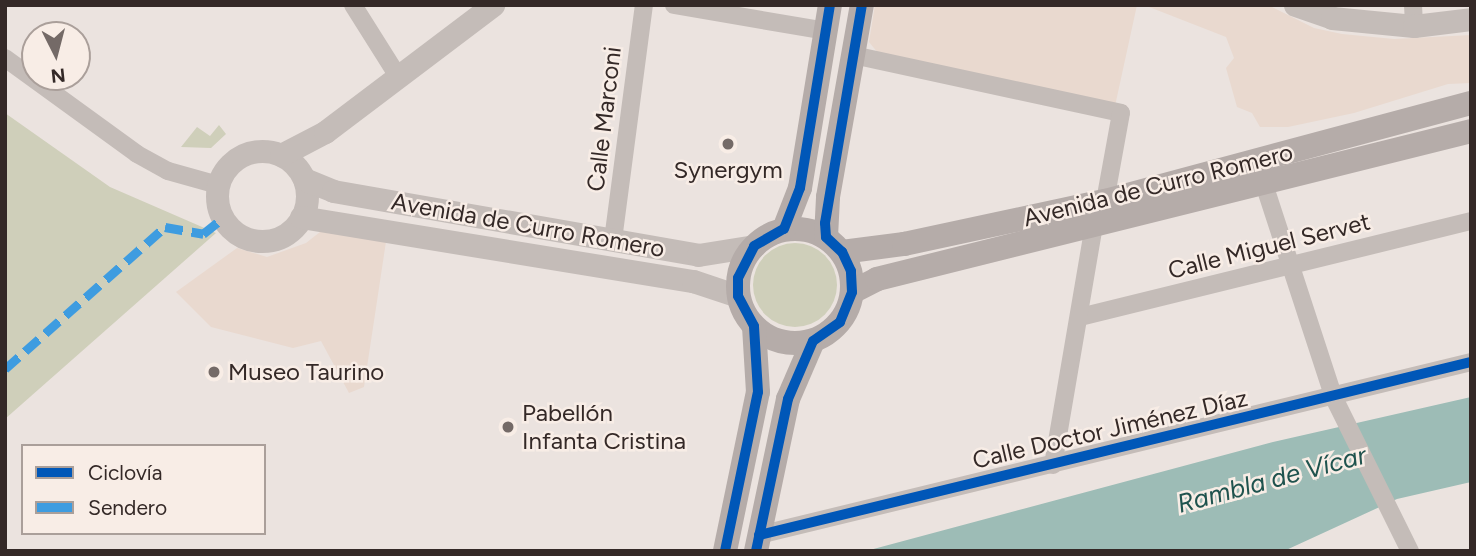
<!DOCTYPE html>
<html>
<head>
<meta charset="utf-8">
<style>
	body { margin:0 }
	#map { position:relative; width:1476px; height:556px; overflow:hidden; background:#ebe3df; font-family:Figtree,sans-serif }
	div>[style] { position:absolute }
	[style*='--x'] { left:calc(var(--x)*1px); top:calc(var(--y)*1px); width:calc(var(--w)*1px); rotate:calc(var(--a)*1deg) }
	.green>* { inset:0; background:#cfcfba }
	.round { border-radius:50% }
	.plaza>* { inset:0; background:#e9d9cf }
	.water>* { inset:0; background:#9dbcb6 }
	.minor>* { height:18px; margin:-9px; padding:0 9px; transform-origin:9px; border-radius:9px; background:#c4bcb8 }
	.tertiary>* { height:23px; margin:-11.5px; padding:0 11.5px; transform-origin:11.5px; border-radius:11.5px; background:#c4bcb8 }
	.tertiary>.ring { margin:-11.5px; padding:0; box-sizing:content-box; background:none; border:23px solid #c4bcb8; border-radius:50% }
	.secondary>* { height:24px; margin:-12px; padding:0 12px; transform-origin:12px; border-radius:12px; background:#b5aca9 }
	.secondary>.ring { margin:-12px; padding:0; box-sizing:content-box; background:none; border:24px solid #b5aca9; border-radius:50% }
	.quiet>* { height:9px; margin-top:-4.5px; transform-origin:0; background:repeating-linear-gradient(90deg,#3e9ce0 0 18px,transparent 0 27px) }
	.cycleway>* { height:10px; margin:-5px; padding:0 5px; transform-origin:5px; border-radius:5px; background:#0057b8 }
	.dots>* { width:19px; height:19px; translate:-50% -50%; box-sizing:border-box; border:4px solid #f8ede6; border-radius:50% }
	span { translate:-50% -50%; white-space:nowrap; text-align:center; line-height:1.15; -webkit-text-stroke:5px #f8ede6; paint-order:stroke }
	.street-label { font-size:24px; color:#342927 }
	.poi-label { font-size:24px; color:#342927 }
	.left { translate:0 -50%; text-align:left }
	.water-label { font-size:26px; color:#1f534e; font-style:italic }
	.frame { position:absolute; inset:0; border:7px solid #342927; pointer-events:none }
	.legend { position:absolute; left:21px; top:444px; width:245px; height:91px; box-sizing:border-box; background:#f8ede6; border:2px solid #aa9f9a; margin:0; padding:9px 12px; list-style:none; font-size:21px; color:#342927 }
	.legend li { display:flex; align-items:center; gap:14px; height:35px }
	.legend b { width:35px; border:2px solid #aa9f9a }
	.north { position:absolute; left:21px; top:21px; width:70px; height:70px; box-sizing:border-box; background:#f8ede6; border:2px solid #aa9f9a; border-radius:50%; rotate:174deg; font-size:19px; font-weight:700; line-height:28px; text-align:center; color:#342927 }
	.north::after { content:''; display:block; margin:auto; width:24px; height:32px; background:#746a67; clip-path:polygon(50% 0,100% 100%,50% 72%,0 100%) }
</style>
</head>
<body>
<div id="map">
	<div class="green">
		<i style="clip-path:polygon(5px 113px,110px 187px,216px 233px,5px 419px)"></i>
		<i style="clip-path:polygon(219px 125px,226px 134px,211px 148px,181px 147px,197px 127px,210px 136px)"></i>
		<i class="round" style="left:753px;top:243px;width:84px;height:84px"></i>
	</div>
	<div class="plaza">
		<i style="clip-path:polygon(875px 5px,1137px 5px,1115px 106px,878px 53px,869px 42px)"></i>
		<i style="clip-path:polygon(1144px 5px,1268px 5px,1314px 28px,1342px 34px,1394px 39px,1471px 35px,1471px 83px,1448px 84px,1354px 113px,1288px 127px,1260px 127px,1252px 113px,1237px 107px,1226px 68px,1234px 58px,1226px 37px)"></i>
		<i style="clip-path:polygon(325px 228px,387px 235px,364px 387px,349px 393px,321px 341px,293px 348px,211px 327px,176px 292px,237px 248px,267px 257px,306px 243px)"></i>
	</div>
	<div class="water">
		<i style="clip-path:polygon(1471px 397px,1471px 482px,1397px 499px,1284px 551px,866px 551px,1273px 442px)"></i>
	</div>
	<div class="minor">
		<i style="--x:353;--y:5;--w:86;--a:57.8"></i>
		<i style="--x:674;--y:5;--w:154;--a:9.7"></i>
		<i style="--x:1413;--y:5;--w:21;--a:87"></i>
		<i style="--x:853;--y:55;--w:274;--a:12.2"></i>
		<i style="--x:1121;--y:113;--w:89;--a:100.3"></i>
		<i style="--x:5;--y:58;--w:163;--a:36"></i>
		<i style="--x:137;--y:154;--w:35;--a:29"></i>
		<i style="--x:168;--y:171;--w:52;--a:15.6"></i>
		<i style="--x:1263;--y:181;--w:228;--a:71.9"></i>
		<i style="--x:1334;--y:398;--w:171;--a:63.6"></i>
		<i style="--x:613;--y:240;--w:237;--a:-82.5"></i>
		<i style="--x:1080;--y:317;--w:403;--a:-13.8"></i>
		<i style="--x:1053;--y:465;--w:244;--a:-80.3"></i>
		<i style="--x:759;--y:535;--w:733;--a:-13.66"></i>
	</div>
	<div class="tertiary">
		<i style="--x:1295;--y:5;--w:39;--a:19"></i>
		<i style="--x:1332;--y:18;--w:82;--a:5.6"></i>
		<i style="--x:1414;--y:26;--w:57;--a:-7"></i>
		<i class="ring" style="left:217px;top:151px;width:67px;height:67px"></i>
		<i style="--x:281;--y:155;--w:50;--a:-27.6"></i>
		<i style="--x:325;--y:132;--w:211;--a:-37.1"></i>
		<i style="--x:304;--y:179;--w:31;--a:22"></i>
		<i style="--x:333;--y:191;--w:371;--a:9.9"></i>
		<i style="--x:698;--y:255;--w:57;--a:-9.1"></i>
		<i style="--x:301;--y:217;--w:397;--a:9.3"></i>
		<i style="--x:693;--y:281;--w:47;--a:18.4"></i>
	</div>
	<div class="secondary">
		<i class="ring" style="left:738px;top:229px;width:90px;height:90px"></i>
		<i style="--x:784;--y:229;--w:44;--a:-68.7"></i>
		<i style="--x:800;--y:188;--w:185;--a:-80.7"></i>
		<i style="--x:826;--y:237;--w:40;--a:-87.1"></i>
		<i style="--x:828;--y:197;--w:195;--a:-80"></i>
		<i style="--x:842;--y:252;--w:63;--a:-7.4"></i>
		<i style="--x:904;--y:244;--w:206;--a:-12.1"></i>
		<i style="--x:1105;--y:201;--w:379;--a:-15"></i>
		<i style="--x:852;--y:292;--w:28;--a:-27"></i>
		<i style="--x:877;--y:279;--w:612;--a:-13.99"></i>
		<i style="--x:725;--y:551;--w:162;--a:-78.3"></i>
		<i style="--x:758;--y:392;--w:66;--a:-93.5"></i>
		<i style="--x:756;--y:551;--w:155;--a:-78.1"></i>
		<i style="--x:788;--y:399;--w:63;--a:-66.7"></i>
	</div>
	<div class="quiet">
		<i style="--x:5;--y:369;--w:214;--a:-41.6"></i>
		<i style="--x:165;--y:227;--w:39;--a:10"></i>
		<i style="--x:203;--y:234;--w:26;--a:-39"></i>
	</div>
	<div class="cycleway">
		<i style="--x:759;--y:535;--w:733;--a:-13.66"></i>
		<i style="--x:725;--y:551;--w:162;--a:-78.3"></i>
		<i style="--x:758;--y:392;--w:66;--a:-93.5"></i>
		<i style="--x:754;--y:326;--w:34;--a:-118"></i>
		<i style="--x:738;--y:296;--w:18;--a:-90"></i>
		<i style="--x:738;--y:278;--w:36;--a:-63"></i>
		<i style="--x:754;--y:246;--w:34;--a:-30"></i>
		<i style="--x:784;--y:229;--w:44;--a:-68.7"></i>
		<i style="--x:800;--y:188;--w:185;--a:-80.7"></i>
		<i style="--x:756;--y:551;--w:155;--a:-78.1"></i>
		<i style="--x:788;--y:399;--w:63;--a:-66.7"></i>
		<i style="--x:813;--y:341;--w:33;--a:-35"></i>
		<i style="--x:840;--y:322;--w:32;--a:-68"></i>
		<i style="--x:852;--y:292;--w:21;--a:-93"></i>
		<i style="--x:851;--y:271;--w:21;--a:-115"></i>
		<i style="--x:842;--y:252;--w:22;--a:-137"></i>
		<i style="--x:826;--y:237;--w:14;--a:-94"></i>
		<i style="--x:825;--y:223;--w:221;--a:-80.4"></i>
	</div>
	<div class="dots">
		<i style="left:728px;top:144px;background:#746a67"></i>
		<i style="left:214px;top:372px;background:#746a67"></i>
		<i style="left:508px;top:427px;background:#746a67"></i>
	</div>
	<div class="street-label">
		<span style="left:604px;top:119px;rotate:-83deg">Calle Marconi</span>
		<span style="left:1158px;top:185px;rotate:-14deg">Avenida de Curro Romero</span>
		<span style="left:528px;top:225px;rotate:10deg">Avenida de Curro Romero</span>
		<span style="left:1269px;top:246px;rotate:-14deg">Calle Miguel Servet</span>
		<span style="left:1110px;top:429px;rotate:-13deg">Calle Doctor Jiménez Díaz</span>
	</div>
	<div class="poi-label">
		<span style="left:728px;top:170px">Synergym</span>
		<span class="left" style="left:228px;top:372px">Museo Taurino</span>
		<span class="left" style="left:522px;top:427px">Pabellón<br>Infanta Cristina</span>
	</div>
	<div class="water-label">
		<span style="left:1272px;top:480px;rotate:-15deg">Rambla de Vícar</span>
	</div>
	<div class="frame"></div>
	<ul class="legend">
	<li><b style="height:9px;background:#0057b8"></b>Ciclovía</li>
	<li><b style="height:9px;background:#3e9ce0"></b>Sendero</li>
	</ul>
	<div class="north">N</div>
</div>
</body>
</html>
